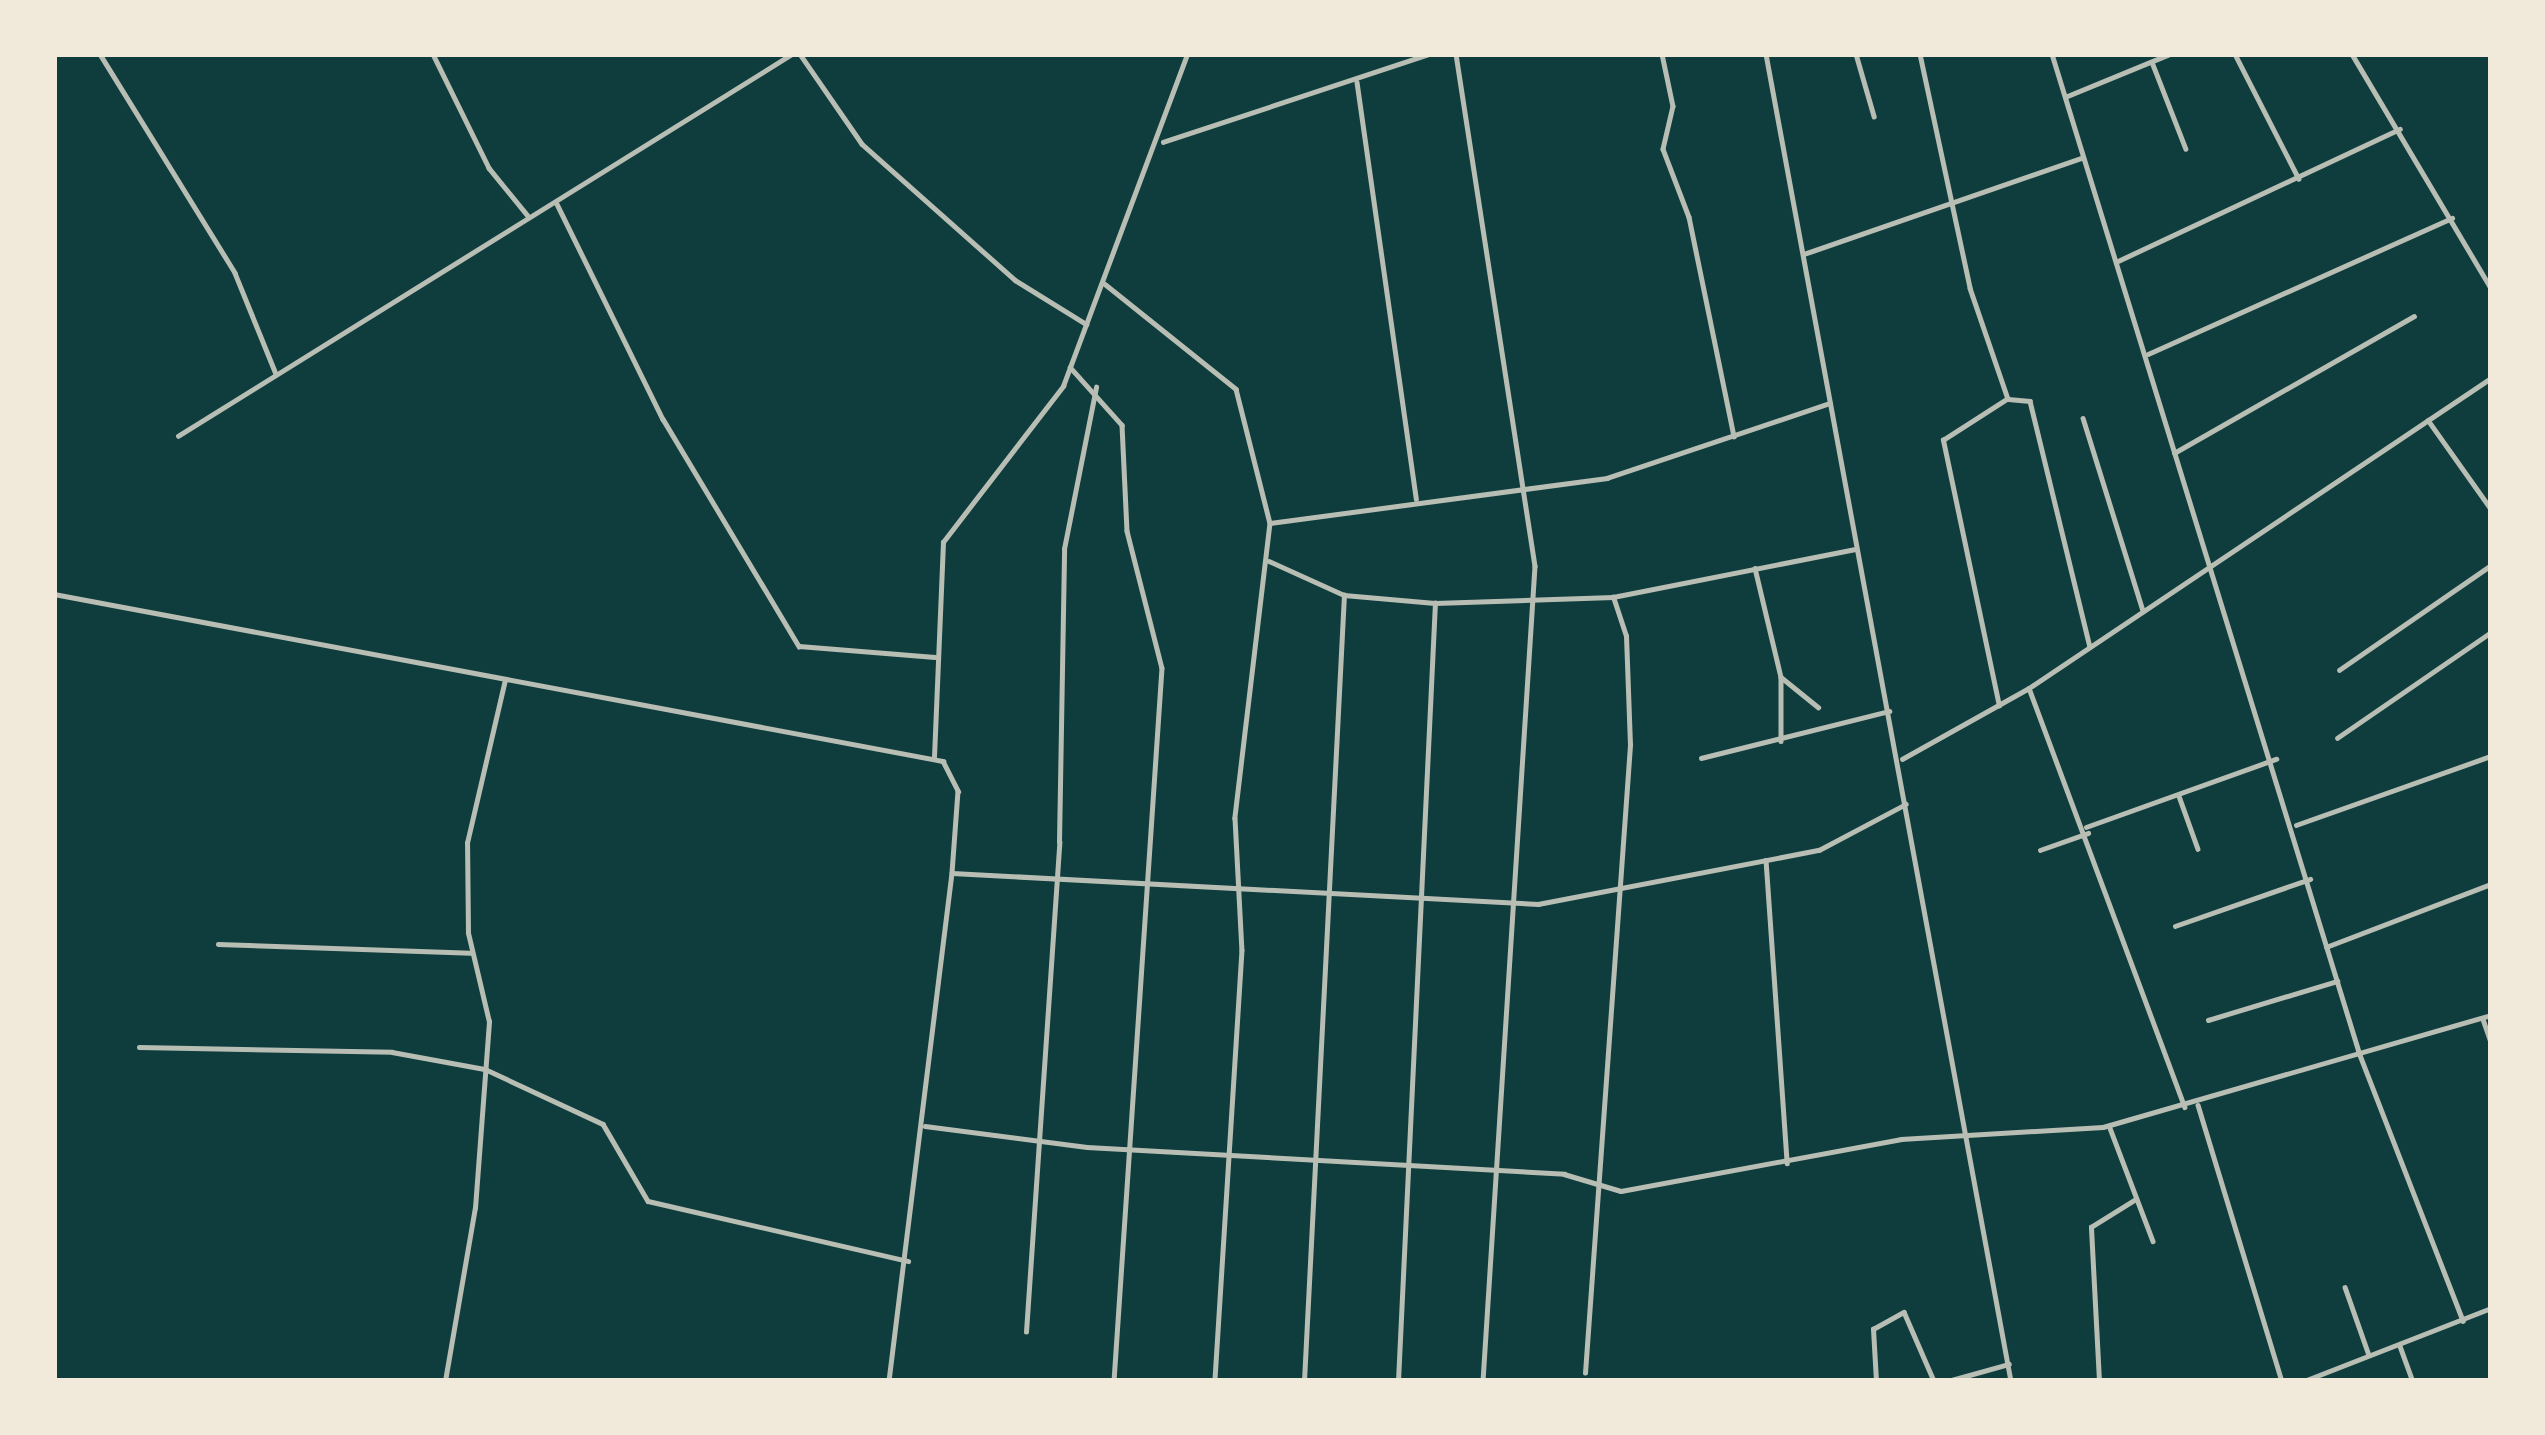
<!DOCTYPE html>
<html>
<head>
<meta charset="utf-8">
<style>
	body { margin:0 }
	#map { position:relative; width:2545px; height:1435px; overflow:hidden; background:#0f3d3e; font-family:Quicksand,sans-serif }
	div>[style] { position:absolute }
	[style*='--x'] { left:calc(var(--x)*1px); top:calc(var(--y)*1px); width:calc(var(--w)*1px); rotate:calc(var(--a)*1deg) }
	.minor>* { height:4.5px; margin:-2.25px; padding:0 2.25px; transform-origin:2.25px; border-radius:2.25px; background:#b8beb3 }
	span { translate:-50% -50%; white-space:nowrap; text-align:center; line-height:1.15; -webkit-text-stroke:12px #f1e9da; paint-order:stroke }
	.frame { position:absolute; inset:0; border:57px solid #f1e9da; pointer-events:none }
</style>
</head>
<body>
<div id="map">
	<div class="minor">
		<i style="--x:100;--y:54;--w:257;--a:58.3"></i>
		<i style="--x:235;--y:273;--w:109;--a:67.9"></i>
		<i style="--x:433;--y:54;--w:127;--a:63.8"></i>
		<i style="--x:489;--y:168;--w:63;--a:50.8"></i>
		<i style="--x:800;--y:54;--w:109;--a:55.4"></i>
		<i style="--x:862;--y:144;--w:205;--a:41.6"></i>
		<i style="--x:1015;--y:280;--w:84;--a:31.8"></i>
		<i style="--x:1456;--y:54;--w:518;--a:81.23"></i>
		<i style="--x:1535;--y:566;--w:817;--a:93.65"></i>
		<i style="--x:1662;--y:54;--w:53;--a:78.1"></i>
		<i style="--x:1673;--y:106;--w:44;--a:103.1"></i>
		<i style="--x:1663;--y:149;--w:73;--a:69.1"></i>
		<i style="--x:1689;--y:217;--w:224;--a:78.4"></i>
		<i style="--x:1766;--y:54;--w:1349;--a:79.54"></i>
		<i style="--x:1856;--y:54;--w:65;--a:73.8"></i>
		<i style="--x:1920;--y:54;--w:239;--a:77.9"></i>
		<i style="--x:1970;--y:288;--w:117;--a:71.1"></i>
		<i style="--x:2008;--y:399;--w:22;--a:5"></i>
		<i style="--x:2030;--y:401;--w:253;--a:76.3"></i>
		<i style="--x:2052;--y:54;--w:1047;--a:72.9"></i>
		<i style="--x:2360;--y:1055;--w:285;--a:68.8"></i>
		<i style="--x:2235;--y:54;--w:140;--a:62.9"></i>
		<i style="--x:2352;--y:54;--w:272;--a:59.3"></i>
		<i style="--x:2152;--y:62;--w:93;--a:68.7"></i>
		<i style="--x:1357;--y:82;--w:421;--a:81.9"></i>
		<i style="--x:2065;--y:97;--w:113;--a:-22.3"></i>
		<i style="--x:1163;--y:142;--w:280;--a:-18.3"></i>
		<i style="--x:557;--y:204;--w:240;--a:63.8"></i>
		<i style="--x:663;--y:419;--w:265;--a:59.1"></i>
		<i style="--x:799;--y:646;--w:136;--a:4.6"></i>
		<i style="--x:1804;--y:254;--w:294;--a:-19.1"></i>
		<i style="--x:2118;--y:261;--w:311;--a:-25.1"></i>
		<i style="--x:1105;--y:284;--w:168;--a:38.7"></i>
		<i style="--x:1236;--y:389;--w:138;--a:75.8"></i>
		<i style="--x:1270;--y:523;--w:297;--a:96.8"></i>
		<i style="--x:1235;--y:818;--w:132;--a:87"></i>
		<i style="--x:1242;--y:950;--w:432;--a:93.6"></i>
		<i style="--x:2148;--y:354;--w:333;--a:-24.1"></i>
		<i style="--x:1070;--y:367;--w:78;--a:48.1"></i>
		<i style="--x:1122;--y:425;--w:106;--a:87.3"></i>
		<i style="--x:1127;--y:531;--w:141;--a:75.7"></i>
		<i style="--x:1162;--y:668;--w:715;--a:93.85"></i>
		<i style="--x:2083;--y:418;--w:202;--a:72.7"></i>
		<i style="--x:2428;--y:420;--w:109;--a:54.7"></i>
		<i style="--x:178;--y:436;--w:723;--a:-31.89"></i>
		<i style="--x:2174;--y:453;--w:276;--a:-29.7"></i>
		<i style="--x:1270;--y:523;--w:340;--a:-7.6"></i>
		<i style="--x:1607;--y:478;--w:235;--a:-18.6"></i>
		<i style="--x:1269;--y:561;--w:82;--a:24.4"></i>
		<i style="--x:1344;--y:595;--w:91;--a:5"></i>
		<i style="--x:1435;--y:603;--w:178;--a:-1.9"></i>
		<i style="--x:1613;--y:597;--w:248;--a:-11.2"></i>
		<i style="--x:1755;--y:568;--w:112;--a:76.6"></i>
		<i style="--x:1781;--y:677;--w:48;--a:39"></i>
		<i style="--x:54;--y:594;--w:905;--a:10.64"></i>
		<i style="--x:943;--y:761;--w:34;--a:63"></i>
		<i style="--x:958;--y:791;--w:82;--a:94.2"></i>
		<i style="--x:952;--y:873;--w:512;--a:97.07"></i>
		<i style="--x:2339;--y:670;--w:185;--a:-34.6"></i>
		<i style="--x:1781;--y:677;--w:64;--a:90"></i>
		<i style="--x:2029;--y:688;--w:447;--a:69.6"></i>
		<i style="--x:1999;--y:706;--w:272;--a:-101.9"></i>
		<i style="--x:1943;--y:440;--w:74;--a:-32.8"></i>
		<i style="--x:2337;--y:738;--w:187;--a:-34.5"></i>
		<i style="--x:934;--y:757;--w:215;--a:-87.6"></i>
		<i style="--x:943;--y:542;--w:197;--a:-52.4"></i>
		<i style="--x:1063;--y:386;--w:354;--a:-69.5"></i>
		<i style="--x:1701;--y:758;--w:194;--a:-14"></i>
		<i style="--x:1902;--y:759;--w:145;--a:-29.2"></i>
		<i style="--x:2029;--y:688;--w:556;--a:-33.86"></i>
		<i style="--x:2179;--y:796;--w:56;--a:70.3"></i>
		<i style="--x:2296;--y:825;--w:207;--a:-19.5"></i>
		<i style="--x:2086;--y:827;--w:202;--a:-19.7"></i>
		<i style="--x:2040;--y:850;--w:51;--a:-19.5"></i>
		<i style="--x:1766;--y:860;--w:304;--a:86"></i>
		<i style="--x:952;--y:873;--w:587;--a:3.03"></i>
		<i style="--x:1538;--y:904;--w:286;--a:-10.9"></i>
		<i style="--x:1819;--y:850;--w:98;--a:-27.9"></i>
		<i style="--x:2175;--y:926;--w:143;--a:-19.2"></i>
		<i style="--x:218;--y:944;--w:252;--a:2"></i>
		<i style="--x:2326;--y:947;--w:177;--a:-20.9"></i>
		<i style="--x:2483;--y:1019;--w:24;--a:71"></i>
		<i style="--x:2208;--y:1020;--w:135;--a:-16.8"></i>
		<i style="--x:139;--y:1047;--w:253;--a:1.1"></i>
		<i style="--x:392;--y:1052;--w:95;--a:10.4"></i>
		<i style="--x:485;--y:1069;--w:130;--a:25"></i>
		<i style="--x:603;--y:1124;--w:89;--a:59.7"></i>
		<i style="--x:648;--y:1201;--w:267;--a:13"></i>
		<i style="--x:2198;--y:1105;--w:288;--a:73.1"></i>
		<i style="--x:925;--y:1126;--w:163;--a:7.4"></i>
		<i style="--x:1087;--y:1147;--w:478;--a:3.2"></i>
		<i style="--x:1564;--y:1174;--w:59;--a:16.6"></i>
		<i style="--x:1621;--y:1191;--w:285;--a:-10.5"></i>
		<i style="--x:1901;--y:1139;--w:202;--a:-3.4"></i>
		<i style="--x:2103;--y:1127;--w:404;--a:-16.1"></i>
		<i style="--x:2110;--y:1128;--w:121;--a:69.2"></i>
		<i style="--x:2345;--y:1287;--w:72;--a:70.6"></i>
		<i style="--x:1026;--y:1332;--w:491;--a:-86.1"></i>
		<i style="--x:1059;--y:842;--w:293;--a:-89"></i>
		<i style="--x:1064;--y:549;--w:165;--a:-78.8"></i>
		<i style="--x:2400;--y:1346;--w:37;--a:70"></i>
		<i style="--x:1585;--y:1373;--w:630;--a:-85.9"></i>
		<i style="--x:1630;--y:745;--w:109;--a:-92.1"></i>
		<i style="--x:1626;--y:636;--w:41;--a:-108.4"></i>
		<i style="--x:445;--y:1381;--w:176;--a:-80.2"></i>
		<i style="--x:475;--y:1208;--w:187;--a:-85.7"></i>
		<i style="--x:489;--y:1022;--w:91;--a:-103.3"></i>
		<i style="--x:468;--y:933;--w:90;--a:-90.6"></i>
		<i style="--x:467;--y:843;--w:167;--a:-76.9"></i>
		<i style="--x:1304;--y:1381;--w:787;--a:-87.09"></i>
		<i style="--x:1398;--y:1381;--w:779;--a:-87.28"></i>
		<i style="--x:1876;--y:1381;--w:52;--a:-93.3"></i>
		<i style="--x:1873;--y:1329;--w:35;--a:-29"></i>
		<i style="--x:1904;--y:1312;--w:75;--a:66.5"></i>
		<i style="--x:1948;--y:1381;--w:63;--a:-15.6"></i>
		<i style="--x:2099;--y:1381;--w:154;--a:-93"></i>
		<i style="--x:2091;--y:1227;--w:53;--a:-31.9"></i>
		<i style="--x:2304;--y:1381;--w:201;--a:-21.3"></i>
	</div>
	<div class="frame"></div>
</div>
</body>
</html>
